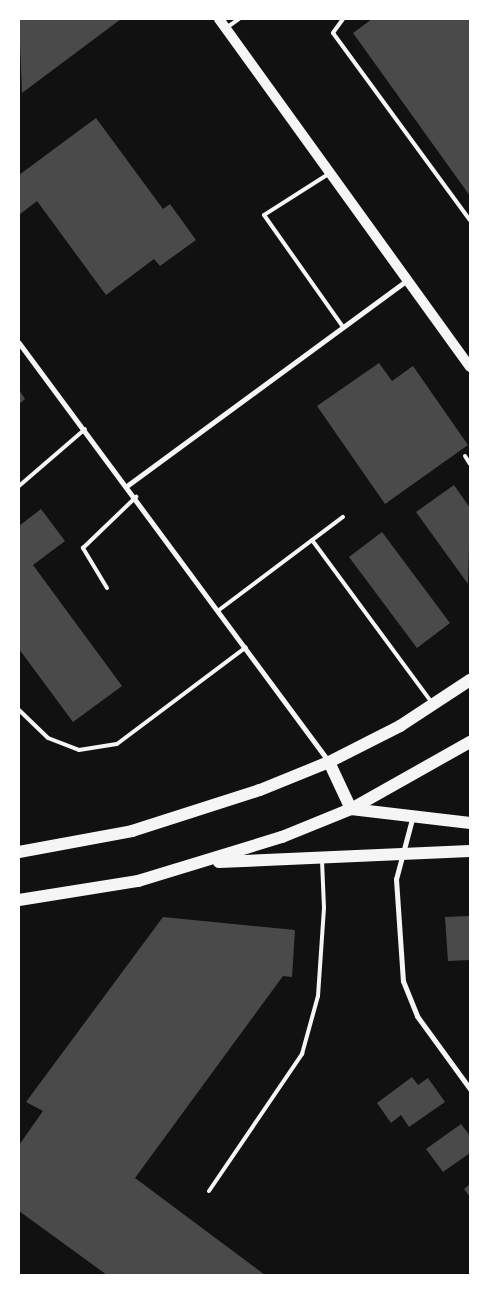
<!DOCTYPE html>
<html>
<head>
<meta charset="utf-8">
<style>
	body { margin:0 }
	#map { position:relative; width:489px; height:1294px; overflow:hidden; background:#111; font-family:"Sofia Sans Condensed",sans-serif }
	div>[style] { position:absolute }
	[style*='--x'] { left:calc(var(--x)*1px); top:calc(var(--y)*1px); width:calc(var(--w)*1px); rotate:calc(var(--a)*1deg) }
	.building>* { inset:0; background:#4a4a4a }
	.service>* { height:4px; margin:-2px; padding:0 2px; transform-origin:2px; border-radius:2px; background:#f5f5f5 }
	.minor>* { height:5px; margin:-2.5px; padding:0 2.5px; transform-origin:2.5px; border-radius:2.5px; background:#f5f5f5 }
	.secondary>* { height:10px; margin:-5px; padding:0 5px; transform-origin:5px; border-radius:5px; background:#f5f5f5 }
	.primary>* { height:12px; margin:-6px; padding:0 6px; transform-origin:6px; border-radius:6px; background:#f5f5f5 }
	span { translate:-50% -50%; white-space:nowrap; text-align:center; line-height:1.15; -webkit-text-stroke:4px #fff; paint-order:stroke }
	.frame { position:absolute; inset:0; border:20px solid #fff; pointer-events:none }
</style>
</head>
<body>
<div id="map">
	<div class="building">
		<i style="clip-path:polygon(19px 19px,121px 19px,22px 93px)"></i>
		<i style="clip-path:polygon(372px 19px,470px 19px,470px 196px,353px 33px)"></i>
		<i style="clip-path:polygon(96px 118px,163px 209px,170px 204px,196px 240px,160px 266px,154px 259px,106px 295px,37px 201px,19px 215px,19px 175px)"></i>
		<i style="clip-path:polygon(379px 363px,392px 381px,413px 366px,468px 445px,385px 504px,317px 406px)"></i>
		<i style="clip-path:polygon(19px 390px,25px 399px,19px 404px)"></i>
		<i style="clip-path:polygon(454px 485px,470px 508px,468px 584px,416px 512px)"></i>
		<i style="clip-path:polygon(41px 509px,65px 541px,33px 565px,122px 686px,73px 722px,19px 649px,19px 526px)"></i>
		<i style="clip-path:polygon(382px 532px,450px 623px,417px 648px,349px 557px)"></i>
		<i style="clip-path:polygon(470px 916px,470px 960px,448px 961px,445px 917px)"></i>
		<i style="clip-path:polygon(163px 917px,295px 930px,292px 977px,283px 976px,135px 1178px,265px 1275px,107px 1275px,19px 1211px,19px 1145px,43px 1111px,26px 1102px)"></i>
		<i style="clip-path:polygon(412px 1077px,418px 1085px,428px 1078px,445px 1102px,409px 1127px,401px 1115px,391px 1123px,377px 1103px)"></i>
		<i style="clip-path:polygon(461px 1124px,470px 1136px,470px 1153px,443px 1172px,426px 1149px)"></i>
		<i style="clip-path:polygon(470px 1184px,470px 1197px,464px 1189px)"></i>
	</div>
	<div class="service">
		<i style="--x:343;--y:19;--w:17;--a:126"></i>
		<i style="--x:333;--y:33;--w:232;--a:53.8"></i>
		<i style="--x:226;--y:28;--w:16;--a:-35"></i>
		<i style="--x:330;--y:173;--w:78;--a:147.5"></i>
		<i style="--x:264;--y:215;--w:137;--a:54.8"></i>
		<i style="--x:465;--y:456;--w:9;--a:58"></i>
		<i style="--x:19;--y:486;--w:87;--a:-40.8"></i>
		<i style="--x:312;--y:540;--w:202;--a:53.6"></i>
		<i style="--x:107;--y:588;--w:47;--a:-121"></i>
		<i style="--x:83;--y:548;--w:74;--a:-43.9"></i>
		<i style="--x:219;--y:610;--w:155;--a:-36.9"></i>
		<i style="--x:19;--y:710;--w:40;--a:44"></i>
		<i style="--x:48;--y:738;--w:33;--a:21"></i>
		<i style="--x:79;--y:750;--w:38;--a:-9"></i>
		<i style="--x:117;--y:744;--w:161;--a:-36.9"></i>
		<i style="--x:209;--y:1191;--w:166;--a:-55.8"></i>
		<i style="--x:302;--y:1054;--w:60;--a:-74.6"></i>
		<i style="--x:318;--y:996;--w:88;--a:-86.1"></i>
		<i style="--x:324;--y:908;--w:47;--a:-92.4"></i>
	</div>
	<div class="minor">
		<i style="--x:19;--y:343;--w:521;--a:53.5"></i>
		<i style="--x:128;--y:485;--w:346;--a:-36.3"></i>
		<i style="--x:412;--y:819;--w:62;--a:104.9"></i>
		<i style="--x:396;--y:879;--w:102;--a:86.1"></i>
		<i style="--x:403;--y:981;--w:38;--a:68"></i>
		<i style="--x:417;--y:1016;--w:90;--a:54"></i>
	</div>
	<div class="secondary">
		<i style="--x:219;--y:19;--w:429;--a:54.2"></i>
	</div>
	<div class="primary">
		<i style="--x:329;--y:762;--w:52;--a:64.9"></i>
		<i style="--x:351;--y:809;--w:120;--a:6.7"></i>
		<i style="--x:19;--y:852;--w:115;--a:-10.5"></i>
		<i style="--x:132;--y:831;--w:134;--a:-17.8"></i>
		<i style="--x:260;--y:790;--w:74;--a:-22.1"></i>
		<i style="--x:329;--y:762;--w:80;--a:-26.9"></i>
		<i style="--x:400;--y:726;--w:84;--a:-33.3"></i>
		<i style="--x:219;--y:862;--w:251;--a:-2.5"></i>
		<i style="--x:19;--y:900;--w:121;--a:-9.1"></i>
		<i style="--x:138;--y:881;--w:151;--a:-17"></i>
		<i style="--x:282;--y:837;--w:74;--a:-22.1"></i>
		<i style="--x:351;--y:809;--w:137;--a:-29.4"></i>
	</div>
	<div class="frame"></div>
</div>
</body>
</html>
